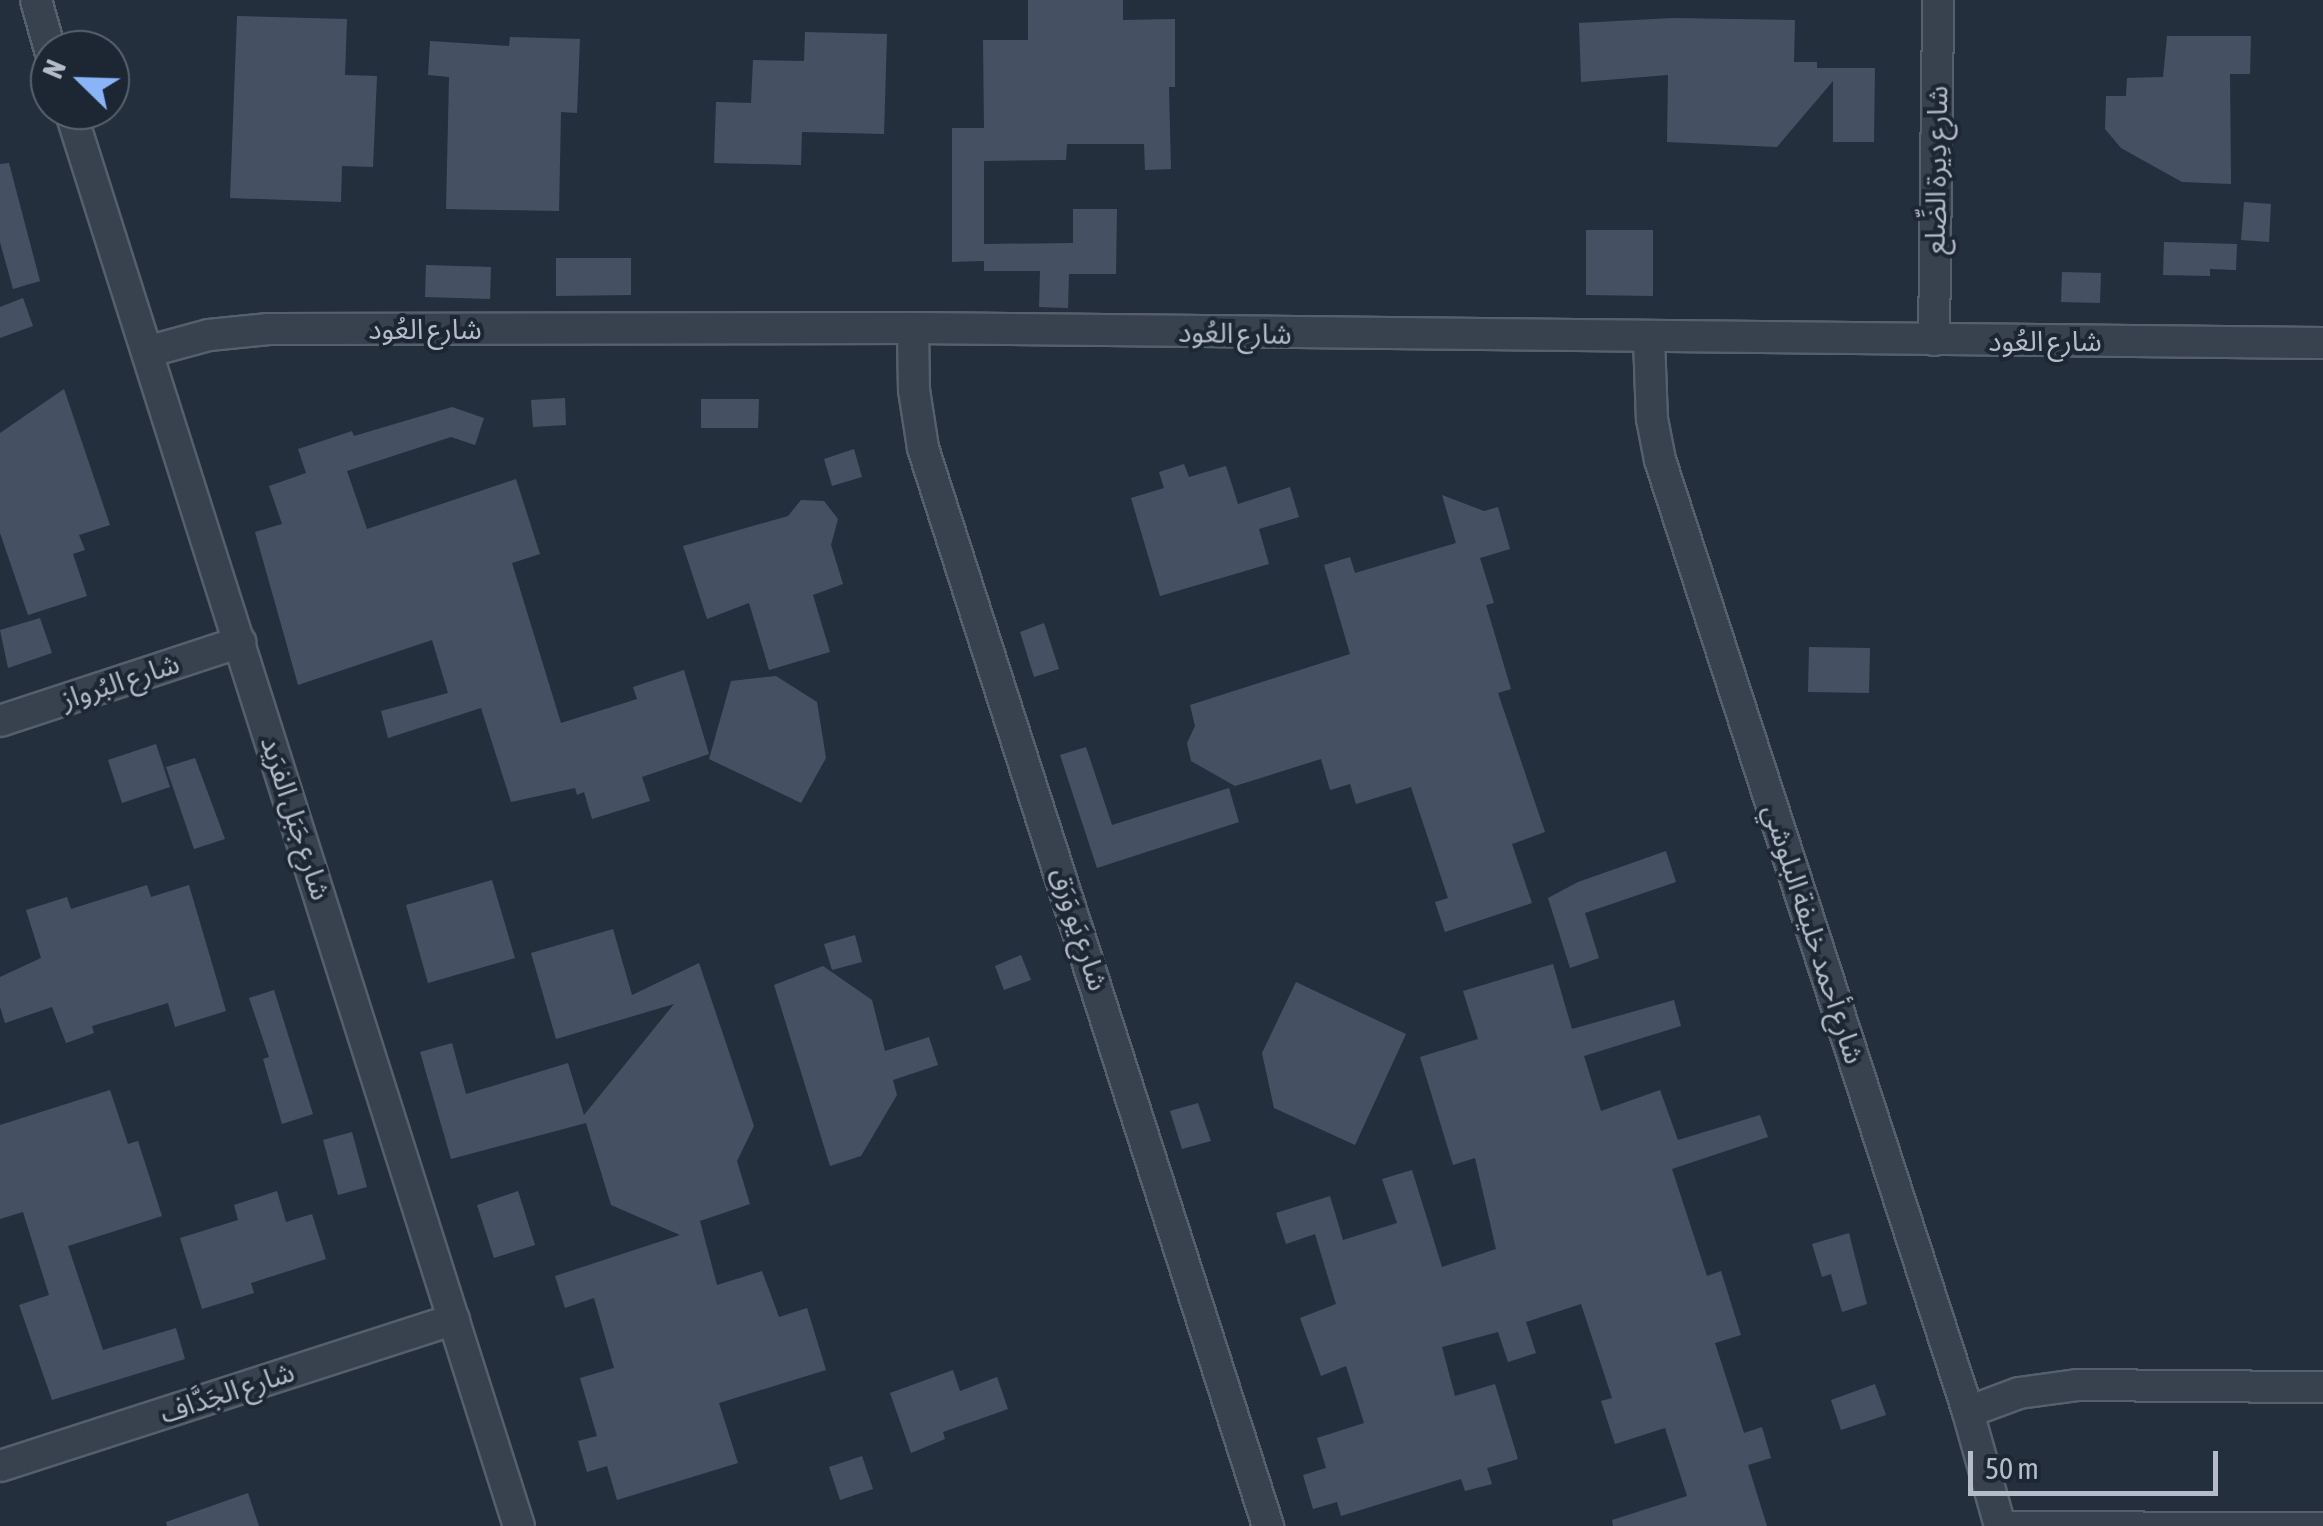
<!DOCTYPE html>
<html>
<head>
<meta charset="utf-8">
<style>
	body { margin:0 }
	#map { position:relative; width:2323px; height:1526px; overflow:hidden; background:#242f3e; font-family:"Asap Condensed","Noto Sans Arabic",sans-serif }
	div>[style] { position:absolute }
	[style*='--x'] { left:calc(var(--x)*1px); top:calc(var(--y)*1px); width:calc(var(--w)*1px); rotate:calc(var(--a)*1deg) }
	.building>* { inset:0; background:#455162 }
	.roads { filter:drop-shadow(2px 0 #565f6c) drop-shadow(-2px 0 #565f6c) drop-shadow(0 2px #565f6c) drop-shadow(0 -2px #565f6c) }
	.lane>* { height:15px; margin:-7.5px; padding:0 7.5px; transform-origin:7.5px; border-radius:7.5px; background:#38414e }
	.street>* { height:30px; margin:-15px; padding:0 15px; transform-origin:15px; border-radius:15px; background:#38414e }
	span { translate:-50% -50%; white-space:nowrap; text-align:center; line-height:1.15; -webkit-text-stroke:8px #1d2633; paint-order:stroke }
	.street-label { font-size:28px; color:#b4bcc9 }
	.north { position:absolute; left:30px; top:30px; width:100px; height:100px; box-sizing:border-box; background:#1d2633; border:2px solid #59626f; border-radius:50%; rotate:293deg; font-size:28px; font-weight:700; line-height:40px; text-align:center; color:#b4bcc9 }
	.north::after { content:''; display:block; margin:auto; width:35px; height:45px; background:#8ab4f8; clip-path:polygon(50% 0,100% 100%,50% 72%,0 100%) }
	.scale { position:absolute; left:1968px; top:1451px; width:250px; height:45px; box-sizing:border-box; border:5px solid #b4bcc9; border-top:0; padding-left:12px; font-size:30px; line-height:35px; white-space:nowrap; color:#b4bcc9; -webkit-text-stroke:8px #1d2633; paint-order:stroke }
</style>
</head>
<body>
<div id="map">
	<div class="building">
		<i style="clip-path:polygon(1028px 0,1123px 0,1123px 20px,1175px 19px,1175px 87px,1169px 87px,1171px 169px,1145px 170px,1144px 144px,1067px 144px,1066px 160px,984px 161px,984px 244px,1073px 243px,1073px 209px,1117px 209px,1116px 274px,1069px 274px,1068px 308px,1039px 307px,1040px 271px,984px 271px,984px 261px,952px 262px,952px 128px,984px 128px,983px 40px,1028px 40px)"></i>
		<i style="clip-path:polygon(237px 16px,347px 19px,345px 75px,377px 76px,373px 167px,342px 166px,341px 202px,230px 198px)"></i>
		<i style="clip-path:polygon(1673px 18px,1795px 20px,1794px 62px,1817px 62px,1817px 68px,1875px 68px,1874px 142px,1833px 142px,1833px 81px,1777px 147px,1667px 142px,1668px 75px,1581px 82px,1579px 23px)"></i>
		<i style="clip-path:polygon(805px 32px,887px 34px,884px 134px,802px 132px,801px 165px,714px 163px,716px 102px,751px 103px,753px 60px,804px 61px)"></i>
		<i style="clip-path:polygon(2167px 36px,2251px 36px,2250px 74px,2230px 74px,2231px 184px,2182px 182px,2121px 148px,2105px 129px,2106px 96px,2126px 96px,2127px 78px,2163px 77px)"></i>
		<i style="clip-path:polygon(510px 37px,580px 39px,577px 113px,561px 112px,559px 211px,446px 209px,449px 77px,428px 75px,430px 41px,509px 46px)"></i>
		<i style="clip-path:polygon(9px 163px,40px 281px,13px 289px,0 242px,0 164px)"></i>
		<i style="clip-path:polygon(2244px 202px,2271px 204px,2269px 242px,2241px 240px)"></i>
		<i style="clip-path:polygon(1586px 230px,1653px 230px,1653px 296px,1586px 295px)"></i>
		<i style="clip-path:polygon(2164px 242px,2237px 244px,2236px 270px,2210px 269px,2210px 276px,2163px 275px)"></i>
		<i style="clip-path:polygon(556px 258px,631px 258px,631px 295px,556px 296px)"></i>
		<i style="clip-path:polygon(426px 265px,491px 267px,490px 299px,425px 297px)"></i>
		<i style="clip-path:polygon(2062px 272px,2101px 273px,2100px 303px,2061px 302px)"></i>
		<i style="clip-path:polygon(23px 298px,33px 326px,0 338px,0 307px)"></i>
		<i style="clip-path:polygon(64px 389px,110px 525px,79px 535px,85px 550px,73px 554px,87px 596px,28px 615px,0 533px,0 433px)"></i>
		<i style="clip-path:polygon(565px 398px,566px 425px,533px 427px,531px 400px)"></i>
		<i style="clip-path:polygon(701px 399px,759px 399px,758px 428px,701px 428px)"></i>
		<i style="clip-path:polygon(452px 407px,484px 418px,475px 445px,451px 437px,347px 471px,367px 529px,516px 479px,540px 554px,512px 563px,561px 723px,637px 699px,633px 687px,684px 670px,709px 754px,642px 777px,650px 801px,592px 819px,584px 792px,577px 795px,575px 788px,511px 802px,481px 708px,388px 738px,381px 711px,448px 693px,432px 640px,298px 685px,255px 532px,282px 524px,269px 486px,306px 473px,298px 449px,352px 431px,354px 436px)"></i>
		<i style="clip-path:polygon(854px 449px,862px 477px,832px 486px,824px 459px)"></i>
		<i style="clip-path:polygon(1184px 464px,1189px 477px,1226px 466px,1238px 504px,1290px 487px,1299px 517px,1259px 529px,1269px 564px,1160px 596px,1131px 498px,1164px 488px,1159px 472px)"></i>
		<i style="clip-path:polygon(1442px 495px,1484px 511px,1498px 507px,1510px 549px,1480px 558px,1494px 603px,1486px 605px,1511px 689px,1498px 693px,1545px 832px,1512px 844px,1532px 903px,1445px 932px,1435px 902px,1448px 898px,1411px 787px,1356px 804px,1350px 784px,1330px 790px,1321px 759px,1235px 786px,1191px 761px,1187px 743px,1195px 726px,1190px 705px,1350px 654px,1324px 565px,1350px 557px,1355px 573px,1456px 543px)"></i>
		<i style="clip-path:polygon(801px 500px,824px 501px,838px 519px,831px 545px,843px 584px,813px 595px,830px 652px,769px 670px,749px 603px,707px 619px,683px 546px,788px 516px)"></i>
		<i style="clip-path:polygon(40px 618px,52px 653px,8px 668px,0 630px)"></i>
		<i style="clip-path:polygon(1044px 623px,1059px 669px,1034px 677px,1020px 632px)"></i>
		<i style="clip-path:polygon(1809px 647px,1870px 648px,1869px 693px,1808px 692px)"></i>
		<i style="clip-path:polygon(776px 676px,817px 702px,826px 758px,801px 803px,709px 759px,731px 681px)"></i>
		<i style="clip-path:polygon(156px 744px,170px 787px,122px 803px,108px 760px)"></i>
		<i style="clip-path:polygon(1086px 747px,1112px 825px,1229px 788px,1239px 822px,1097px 868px,1060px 755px)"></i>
		<i style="clip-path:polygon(195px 758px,225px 839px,194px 849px,166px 767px)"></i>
		<i style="clip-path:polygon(1666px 851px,1676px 882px,1585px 913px,1599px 958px,1570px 968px,1548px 898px,1578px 882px)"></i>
		<i style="clip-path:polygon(492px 880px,515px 958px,428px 983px,406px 905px)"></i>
		<i style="clip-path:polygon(147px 885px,151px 897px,189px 885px,226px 1011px,175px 1027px,168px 1003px,92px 1026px,94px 1033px,66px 1043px,52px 1007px,5px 1023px,0 1007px,0 977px,41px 958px,26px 910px,67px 897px,71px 909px)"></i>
		<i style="clip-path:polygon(613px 929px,632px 995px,699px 963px,754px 1126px,737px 1161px,750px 1204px,700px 1221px,717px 1285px,762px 1271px,779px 1317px,807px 1308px,826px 1370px,719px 1403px,738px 1463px,617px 1500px,607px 1466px,587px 1472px,578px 1441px,597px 1436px,580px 1378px,614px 1368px,594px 1298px,565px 1308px,555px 1276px,680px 1235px,611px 1205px,586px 1123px,451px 1159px,420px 1052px,452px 1043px,466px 1094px,568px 1063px,584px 1115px,674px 1004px,556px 1039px,531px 953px)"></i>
		<i style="clip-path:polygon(855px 935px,862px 962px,832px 970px,824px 944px)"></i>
		<i style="clip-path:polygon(1021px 955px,1031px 980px,1004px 990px,995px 966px)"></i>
		<i style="clip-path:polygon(1553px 964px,1572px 1029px,1674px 1000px,1681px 1026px,1584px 1056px,1601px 1111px,1660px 1090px,1678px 1140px,1760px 1115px,1768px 1137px,1672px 1169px,1707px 1276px,1721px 1271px,1741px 1335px,1715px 1343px,1744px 1433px,1762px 1427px,1771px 1458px,1748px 1465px,1767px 1526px,1613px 1526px,1612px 1520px,1687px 1496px,1665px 1428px,1615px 1444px,1601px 1401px,1612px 1398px,1581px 1304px,1526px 1322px,1536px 1353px,1508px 1362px,1498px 1332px,1442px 1347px,1455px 1396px,1495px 1384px,1518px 1459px,1487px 1468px,1492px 1484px,1465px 1491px,1461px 1479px,1341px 1516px,1337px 1502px,1313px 1509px,1303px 1475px,1326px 1468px,1317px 1438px,1364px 1423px,1346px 1366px,1321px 1376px,1300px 1318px,1336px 1304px,1315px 1234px,1286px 1244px,1276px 1213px,1330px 1196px,1343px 1240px,1397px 1223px,1382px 1179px,1412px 1170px,1442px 1267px,1496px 1249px,1475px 1158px,1453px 1165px,1420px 1057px,1478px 1039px,1463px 991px)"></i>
		<i style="clip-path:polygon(823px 966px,872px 1000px,885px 1051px,929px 1037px,938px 1065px,893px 1080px,897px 1095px,861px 1156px,830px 1166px,774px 985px)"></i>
		<i style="clip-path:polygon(1296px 982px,1406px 1034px,1355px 1145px,1274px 1108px,1262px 1053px)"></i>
		<i style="clip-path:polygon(274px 990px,313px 1114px,282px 1124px,263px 1059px,269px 1057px,249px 998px)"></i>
		<i style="clip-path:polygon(110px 1090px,128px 1144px,138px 1141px,162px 1216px,68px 1246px,103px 1350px,176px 1328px,185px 1359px,52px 1400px,19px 1305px,49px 1295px,23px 1212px,0 1219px,0 1125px)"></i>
		<i style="clip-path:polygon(1198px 1103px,1211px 1141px,1182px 1149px,1170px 1111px)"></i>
		<i style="clip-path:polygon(352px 1132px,367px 1187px,338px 1195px,323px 1140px)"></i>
		<i style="clip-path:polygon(277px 1191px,286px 1222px,312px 1214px,326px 1259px,251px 1283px,254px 1293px,202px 1309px,180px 1238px,238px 1220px,234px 1205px)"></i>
		<i style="clip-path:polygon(518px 1191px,535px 1245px,494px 1258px,477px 1205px)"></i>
		<i style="clip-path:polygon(1849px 1233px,1867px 1304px,1842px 1312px,1831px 1274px,1822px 1277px,1812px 1244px)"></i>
		<i style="clip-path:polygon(953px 1370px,960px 1391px,997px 1377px,1008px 1409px,943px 1432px,945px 1439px,911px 1453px,890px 1393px)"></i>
		<i style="clip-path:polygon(1875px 1384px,1886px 1415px,1841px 1430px,1831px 1400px)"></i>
		<i style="clip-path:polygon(862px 1456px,873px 1489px,840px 1500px,829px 1467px)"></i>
		<i style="clip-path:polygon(248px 1493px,259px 1526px,167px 1526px,166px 1522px)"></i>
	</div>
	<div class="roads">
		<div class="lane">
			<i style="--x:1998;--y:1519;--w:325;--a:0.2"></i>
		</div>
		<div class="street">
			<i style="--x:36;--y:0;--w:52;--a:74.4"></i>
			<i style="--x:70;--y:110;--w:1485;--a:72.41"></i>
			<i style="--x:913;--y:328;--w:62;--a:89.1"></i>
			<i style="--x:914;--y:390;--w:59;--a:81.2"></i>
			<i style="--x:923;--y:448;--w:1132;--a:72.25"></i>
			<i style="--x:1649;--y:339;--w:80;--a:87.9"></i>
			<i style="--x:1652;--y:419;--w:42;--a:79"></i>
			<i style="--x:1660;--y:460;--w:1001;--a:72.07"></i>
			<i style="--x:1968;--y:1412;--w:118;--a:74.3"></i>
			<i style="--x:1934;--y:340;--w:340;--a:-89.3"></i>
			<i style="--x:150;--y:351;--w:61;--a:-15.2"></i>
			<i style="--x:209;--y:335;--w:60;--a:-5.7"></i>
			<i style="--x:269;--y:329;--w:644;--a:-0.09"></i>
			<i style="--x:913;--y:328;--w:1410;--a:0.61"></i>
			<i style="--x:0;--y:721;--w:253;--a:-18.2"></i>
			<i style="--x:1968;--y:1412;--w:54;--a:-20.4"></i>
			<i style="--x:2019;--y:1393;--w:60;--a:-7.7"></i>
			<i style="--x:2078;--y:1385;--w:245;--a:0.5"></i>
			<i style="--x:0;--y:1466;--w:477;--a:-17.9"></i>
		</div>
	</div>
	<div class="street-label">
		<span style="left:1936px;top:170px;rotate:-89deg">شارع دِيرة الضِّلع</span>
		<span style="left:425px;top:329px">شارع العُود</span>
		<span style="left:1235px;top:333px;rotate:1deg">شارع العُود</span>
		<span style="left:2045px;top:341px">شارع العُود</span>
		<span style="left:120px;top:681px;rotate:-18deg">شارع البُرواز</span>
		<span style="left:296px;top:818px;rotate:72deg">شارع جَبَل الفرَيد</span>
		<span style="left:1080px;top:929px;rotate:72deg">شارع يَو وَرَق</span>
		<span style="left:1814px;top:934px;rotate:72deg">شارع أحمد خليفة البلوشي</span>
		<span style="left:227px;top:1392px;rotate:-18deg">شارع الجَدَّاف</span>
	</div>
	<div class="north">N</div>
	<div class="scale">50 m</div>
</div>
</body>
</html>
